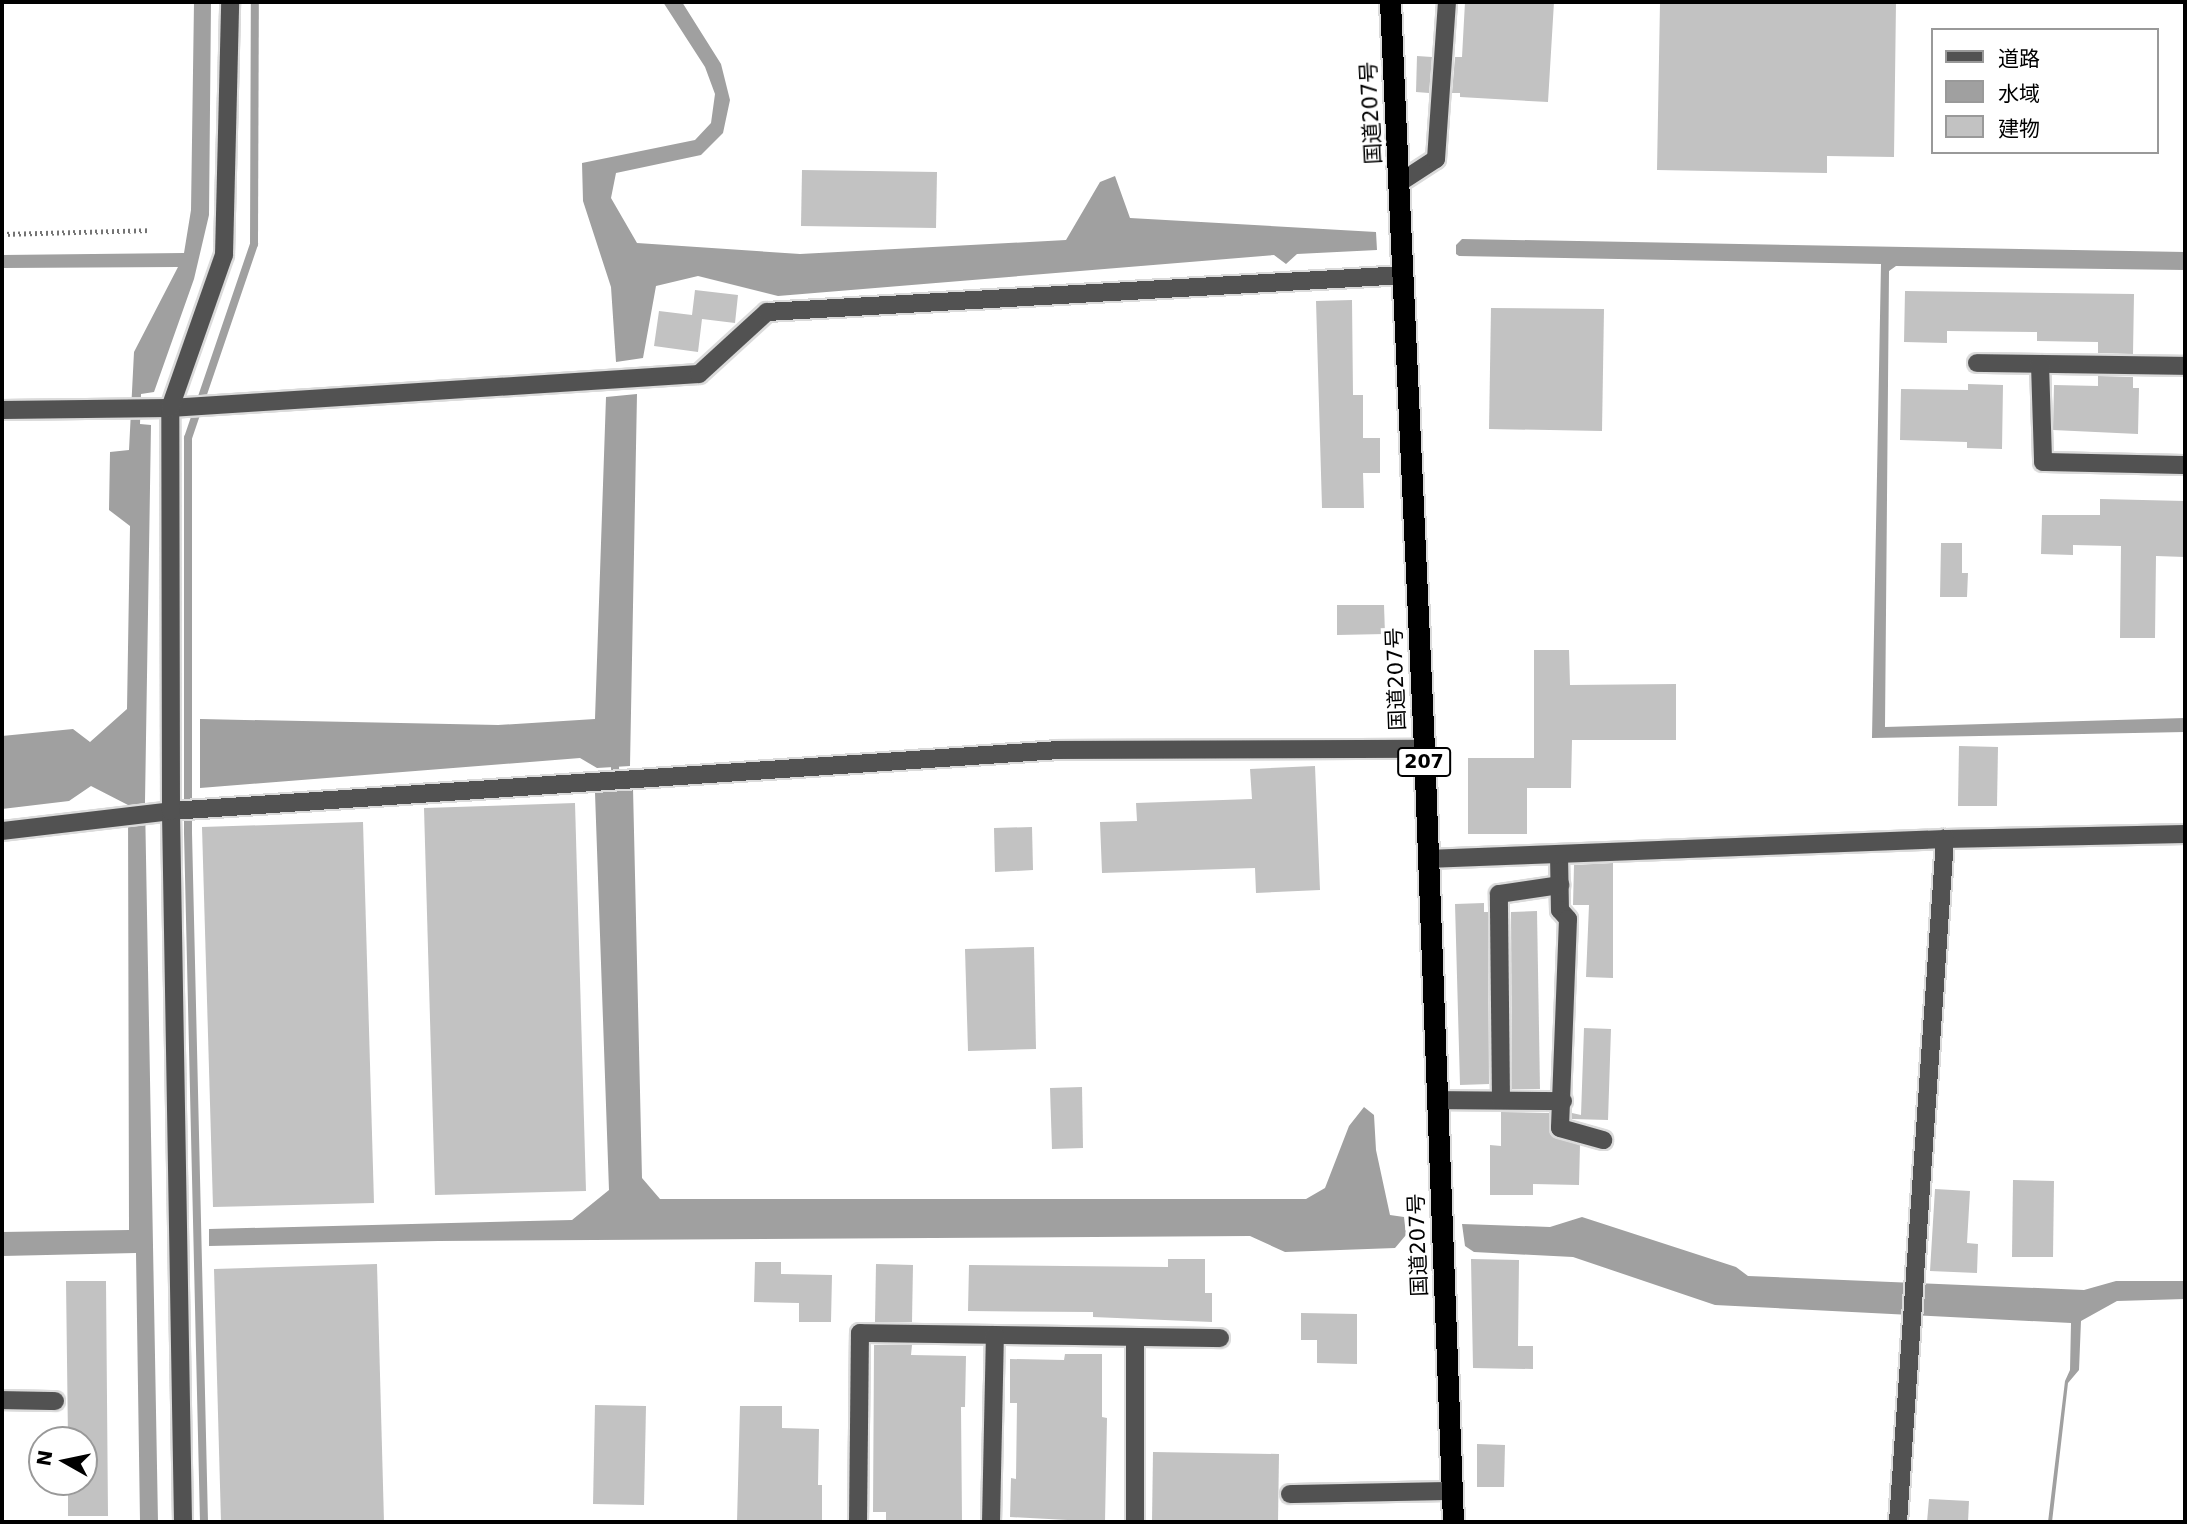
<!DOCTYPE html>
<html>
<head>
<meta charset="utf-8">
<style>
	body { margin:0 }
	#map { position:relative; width:2187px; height:1524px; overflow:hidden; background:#fff; font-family:"DejaVu Sans","Noto Sans JP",sans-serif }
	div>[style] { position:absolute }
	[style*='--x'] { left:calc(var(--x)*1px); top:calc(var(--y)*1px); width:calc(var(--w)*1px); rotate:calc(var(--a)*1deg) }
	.water>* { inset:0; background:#a0a0a0 }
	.stream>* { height:8px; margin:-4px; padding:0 4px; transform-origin:4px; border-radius:4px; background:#a0a0a0 }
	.building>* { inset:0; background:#c2c2c2 }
	.path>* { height:4.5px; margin-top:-2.25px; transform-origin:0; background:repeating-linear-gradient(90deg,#747474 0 2px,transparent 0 5.5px) }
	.roads { filter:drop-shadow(2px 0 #dbdbdb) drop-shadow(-2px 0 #dbdbdb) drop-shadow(0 2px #dbdbdb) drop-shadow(0 -2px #dbdbdb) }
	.minor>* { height:18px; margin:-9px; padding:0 9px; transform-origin:9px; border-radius:9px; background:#525252 }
	.highway>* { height:21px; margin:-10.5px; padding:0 10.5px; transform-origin:10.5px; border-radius:10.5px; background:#000 }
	span { translate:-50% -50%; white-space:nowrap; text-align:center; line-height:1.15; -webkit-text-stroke:7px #fff; paint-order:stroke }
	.shield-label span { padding:2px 5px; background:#fff; border:2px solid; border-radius:5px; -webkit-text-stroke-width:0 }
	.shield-label { font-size:19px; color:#000; font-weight:700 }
	.street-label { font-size:21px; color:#000 }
	.frame { position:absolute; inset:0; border:4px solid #000; pointer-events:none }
	.legend { position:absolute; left:1931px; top:28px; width:228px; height:126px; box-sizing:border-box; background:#fff; border:2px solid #999; margin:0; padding:9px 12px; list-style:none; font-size:21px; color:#000 }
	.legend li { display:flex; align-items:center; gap:14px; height:35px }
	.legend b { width:35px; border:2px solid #999 }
	.north { position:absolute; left:28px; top:1426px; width:70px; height:70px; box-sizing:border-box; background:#fff; border:2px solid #999; border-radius:50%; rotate:279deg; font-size:19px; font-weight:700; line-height:28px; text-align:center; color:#000 }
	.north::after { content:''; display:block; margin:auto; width:24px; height:32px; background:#000; clip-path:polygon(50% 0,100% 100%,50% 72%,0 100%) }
</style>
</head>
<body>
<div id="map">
	<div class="water">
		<i style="clip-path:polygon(194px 2px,211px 2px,209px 215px,194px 279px,154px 392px,141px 394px,140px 424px,151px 425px,145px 802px,158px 1522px,140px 1522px,136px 1253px,2px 1256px,2px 1232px,129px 1230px,128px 805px,91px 786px,69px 801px,2px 809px,2px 736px,73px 729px,90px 742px,127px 709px,130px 526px,109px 510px,110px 452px,129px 450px,134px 352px,178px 267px,2px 268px,2px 255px,184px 253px,191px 210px)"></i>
		<i style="clip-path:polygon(663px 2px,682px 2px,721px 64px,730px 100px,723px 133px,701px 155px,616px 173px,611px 198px,637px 243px,800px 254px,1066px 240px,1100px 182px,1115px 176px,1130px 218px,1376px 232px,1377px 250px,1297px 254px,1286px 264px,1274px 255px,778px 296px,698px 276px,656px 286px,643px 358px,616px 362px,611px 287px,583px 201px,582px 163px,695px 140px,711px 123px,715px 94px,705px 67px)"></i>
		<i style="clip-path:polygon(1462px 239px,2185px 252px,2185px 270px,1896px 266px,1889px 271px,1885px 727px,2185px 718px,2185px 732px,1872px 738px,1881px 264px,1459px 256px,1456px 254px,1456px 245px)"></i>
		<i style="clip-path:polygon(637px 394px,630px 766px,597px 768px,580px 758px,200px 788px,200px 719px,498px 725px,595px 719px,606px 397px)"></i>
		<i style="clip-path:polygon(633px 788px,642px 1178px,660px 1199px,1306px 1199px,1325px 1188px,1349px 1126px,1364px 1107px,1374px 1115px,1376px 1150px,1390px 1215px,1404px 1217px,1406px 1235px,1395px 1248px,1285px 1252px,1250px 1236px,438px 1241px,209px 1246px,209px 1229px,572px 1220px,609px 1190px,595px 793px)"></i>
		<i style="clip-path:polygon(1582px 1217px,1736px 1267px,1748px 1276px,2084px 1290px,2116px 1281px,2185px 1281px,2185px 1299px,2117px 1301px,2081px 1321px,2079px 1370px,2068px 1383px,2052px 1522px,2048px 1522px,2065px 1381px,2070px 1370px,2071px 1323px,1715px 1305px,1573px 1257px,1474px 1252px,1465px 1246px,1462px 1224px,1550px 1227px)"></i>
	</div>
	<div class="stream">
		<i style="--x:615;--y:767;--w:23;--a:88"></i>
		<i style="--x:204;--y:1522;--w:690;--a:-91.33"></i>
		<i style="--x:188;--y:832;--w:394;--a:-90"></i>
		<i style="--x:188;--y:438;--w:205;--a:-71.2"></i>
		<i style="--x:254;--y:244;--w:242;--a:-89.8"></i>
	</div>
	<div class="building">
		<i style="clip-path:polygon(1465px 2px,1554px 2px,1548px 102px,1460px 97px,1460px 93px,1452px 93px,1455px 57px,1462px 57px)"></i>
		<i style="clip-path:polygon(1660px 2px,1896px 2px,1894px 157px,1827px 156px,1827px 173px,1657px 170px)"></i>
		<i style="clip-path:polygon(1417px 56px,1432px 57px,1429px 93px,1416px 92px)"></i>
		<i style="clip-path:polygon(802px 170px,937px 172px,936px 228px,801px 226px)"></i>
		<i style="clip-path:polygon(695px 290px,738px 295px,735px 323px,702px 319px,698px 352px,654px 346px,659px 311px,692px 315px)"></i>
		<i style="clip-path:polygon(1905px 291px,2134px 294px,2133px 354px,2098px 353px,2098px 342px,2037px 341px,2037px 332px,1947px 331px,1947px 343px,1904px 342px)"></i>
		<i style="clip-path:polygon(1352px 300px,1353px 395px,1363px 395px,1363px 438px,1380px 438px,1380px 473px,1363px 473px,1364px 508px,1322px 508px,1316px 301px)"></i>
		<i style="clip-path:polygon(1491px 308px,1604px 309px,1602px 431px,1489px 429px)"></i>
		<i style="clip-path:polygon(2098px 376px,2133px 377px,2133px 388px,2139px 388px,2138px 434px,2053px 430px,2054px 385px,2098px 386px)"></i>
		<i style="clip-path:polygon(1968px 384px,2003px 385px,2002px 449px,1967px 448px,1967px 442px,1900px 440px,1901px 389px,1968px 390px)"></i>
		<i style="clip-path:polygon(2100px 499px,2185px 501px,2185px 557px,2156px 556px,2155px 638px,2120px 638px,2121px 546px,2073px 545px,2073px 555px,2041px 554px,2042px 515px,2100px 515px)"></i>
		<i style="clip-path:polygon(1941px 543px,1962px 543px,1962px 573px,1968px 573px,1967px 597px,1940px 597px)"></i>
		<i style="clip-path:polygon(1337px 605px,1384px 605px,1385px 634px,1337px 635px)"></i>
		<i style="clip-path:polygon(1534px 650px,1569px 650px,1570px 685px,1676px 684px,1676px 740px,1572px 740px,1571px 788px,1527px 788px,1527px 834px,1468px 834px,1468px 758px,1534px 758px)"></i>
		<i style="clip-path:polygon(1959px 746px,1998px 747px,1997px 806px,1958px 806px)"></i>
		<i style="clip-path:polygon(1315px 766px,1320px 890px,1256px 893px,1255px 868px,1102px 873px,1100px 822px,1137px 821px,1136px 803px,1252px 799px,1250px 769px)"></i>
		<i style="clip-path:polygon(575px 803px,586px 1191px,435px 1195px,424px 808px)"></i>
		<i style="clip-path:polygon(363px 822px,374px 1203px,213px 1207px,202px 827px)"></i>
		<i style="clip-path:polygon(1032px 827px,1033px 870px,995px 872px,994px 828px)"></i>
		<i style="clip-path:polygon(1613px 863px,1613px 978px,1586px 977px,1589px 905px,1573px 905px,1574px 865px)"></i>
		<i style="clip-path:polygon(1484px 903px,1484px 912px,1488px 912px,1489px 1084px,1460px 1085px,1455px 904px)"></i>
		<i style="clip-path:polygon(1537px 911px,1540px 1089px,1512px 1089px,1511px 912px)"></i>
		<i style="clip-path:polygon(1034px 947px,1036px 1049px,968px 1051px,965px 949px)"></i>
		<i style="clip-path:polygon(1584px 1028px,1611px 1029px,1608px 1120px,1572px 1119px,1572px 1113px,1581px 1115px)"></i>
		<i style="clip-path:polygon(1082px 1087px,1083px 1148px,1052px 1149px,1050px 1088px)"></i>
		<i style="clip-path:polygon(1501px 1112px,1549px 1113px,1552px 1136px,1580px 1145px,1579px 1185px,1533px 1184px,1533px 1195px,1490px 1195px,1490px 1145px,1501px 1146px)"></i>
		<i style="clip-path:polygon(2013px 1180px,2054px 1181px,2053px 1257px,2012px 1257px)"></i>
		<i style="clip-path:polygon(1935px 1189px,1970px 1191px,1967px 1243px,1978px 1244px,1977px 1273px,1930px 1271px)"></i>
		<i style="clip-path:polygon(1168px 1259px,1205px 1259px,1205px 1293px,1212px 1293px,1212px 1322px,1093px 1317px,1093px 1312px,968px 1311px,969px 1265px,1168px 1267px)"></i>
		<i style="clip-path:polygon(1471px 1259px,1519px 1260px,1518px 1346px,1533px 1346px,1533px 1369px,1473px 1368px)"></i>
		<i style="clip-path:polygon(755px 1262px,781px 1262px,781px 1274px,832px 1275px,831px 1322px,799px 1322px,799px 1303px,754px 1302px)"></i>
		<i style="clip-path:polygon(377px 1264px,384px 1522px,221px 1522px,214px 1269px)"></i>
		<i style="clip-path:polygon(876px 1264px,913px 1265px,912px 1322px,875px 1322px)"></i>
		<i style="clip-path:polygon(66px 1281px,106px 1281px,108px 1516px,68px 1516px,68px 1482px,84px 1482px,84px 1440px,68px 1440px)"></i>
		<i style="clip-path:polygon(1301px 1313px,1357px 1314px,1357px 1364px,1317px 1363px,1317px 1340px,1301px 1340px)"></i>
		<i style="clip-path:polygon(874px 1345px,912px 1345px,911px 1355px,966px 1356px,965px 1407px,961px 1407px,962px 1522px,886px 1522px,886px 1512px,873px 1512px)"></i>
		<i style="clip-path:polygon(1065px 1354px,1102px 1354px,1102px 1417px,1107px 1418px,1105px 1522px,1010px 1517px,1011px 1478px,1016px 1479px,1017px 1403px,1010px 1403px,1010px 1359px,1064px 1360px)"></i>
		<i style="clip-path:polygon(595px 1405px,646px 1406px,644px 1505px,593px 1504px)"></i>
		<i style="clip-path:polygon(740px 1406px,782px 1406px,782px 1428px,819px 1429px,818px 1485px,822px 1485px,822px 1522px,737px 1522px)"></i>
		<i style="clip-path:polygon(1477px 1444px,1505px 1445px,1504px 1487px,1477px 1487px)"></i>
		<i style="clip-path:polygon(1153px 1452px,1279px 1454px,1278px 1522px,1152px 1522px)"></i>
		<i style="clip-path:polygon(1929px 1499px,1969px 1501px,1968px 1522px,1927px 1522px)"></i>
	</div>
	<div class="path">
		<i style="--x:2;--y:234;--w:148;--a:-1.5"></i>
	</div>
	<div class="roads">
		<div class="minor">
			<i style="--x:1399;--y:183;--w:44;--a:-33"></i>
			<i style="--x:1436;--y:159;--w:157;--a:-86"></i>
			<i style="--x:1977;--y:363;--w:208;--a:0.8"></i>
			<i style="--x:2040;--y:364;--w:98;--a:88.2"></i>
			<i style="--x:2043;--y:462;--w:142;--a:1.2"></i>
			<i style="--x:2;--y:410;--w:168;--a:-0.7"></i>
			<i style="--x:170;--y:408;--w:530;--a:-3.68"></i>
			<i style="--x:699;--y:374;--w:92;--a:-42.4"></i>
			<i style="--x:767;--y:312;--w:638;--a:-3.32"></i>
			<i style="--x:2;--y:831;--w:170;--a:-6.7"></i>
			<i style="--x:171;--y:811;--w:890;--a:-3.93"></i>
			<i style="--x:1059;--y:750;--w:365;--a:-0.2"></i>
			<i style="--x:1559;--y:854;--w:56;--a:89"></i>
			<i style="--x:1560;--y:910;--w:12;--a:48"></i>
			<i style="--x:1568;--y:919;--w:209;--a:92.2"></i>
			<i style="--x:1560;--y:1128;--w:45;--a:15.6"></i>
			<i style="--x:1427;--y:859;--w:518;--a:-2.21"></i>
			<i style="--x:1945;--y:839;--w:240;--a:-1.2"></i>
			<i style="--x:1437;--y:1100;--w:126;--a:0.5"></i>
			<i style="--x:1501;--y:1100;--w:206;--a:-90.6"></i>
			<i style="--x:1499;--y:894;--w:62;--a:-8.4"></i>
			<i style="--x:2;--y:1400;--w:53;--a:1.1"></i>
			<i style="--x:1290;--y:1494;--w:161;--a:-1.1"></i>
			<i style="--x:183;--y:1522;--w:711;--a:-90.97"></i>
			<i style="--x:171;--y:811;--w:403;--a:-90.1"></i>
			<i style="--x:170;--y:408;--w:162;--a:-70.6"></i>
			<i style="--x:224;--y:255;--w:253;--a:-88.6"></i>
			<i style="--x:858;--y:1522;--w:189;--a:-89.4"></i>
			<i style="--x:860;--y:1333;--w:360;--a:0.8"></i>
			<i style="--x:991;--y:1522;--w:187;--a:-88.8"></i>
			<i style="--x:1135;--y:1522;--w:185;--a:-90"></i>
			<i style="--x:1898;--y:1522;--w:685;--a:-86.06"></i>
		</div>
		<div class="highway">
			<i style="--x:1390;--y:2;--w:748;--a:87.39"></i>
			<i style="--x:1424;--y:749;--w:774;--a:87.85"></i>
		</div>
	</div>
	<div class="shield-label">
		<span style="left:1424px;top:762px">207</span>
	</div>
	<div class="street-label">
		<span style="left:1371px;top:113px;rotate:-93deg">国道207号</span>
		<span style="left:1396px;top:679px;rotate:-92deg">国道207号</span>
		<span style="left:1418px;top:1245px;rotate:-92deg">国道207号</span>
	</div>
	<div class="frame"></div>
	<ul class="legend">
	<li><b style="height:9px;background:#525252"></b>道路</li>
	<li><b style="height:19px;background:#a0a0a0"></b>水域</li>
	<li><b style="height:19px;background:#c2c2c2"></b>建物</li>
	</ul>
	<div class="north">N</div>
</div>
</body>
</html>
